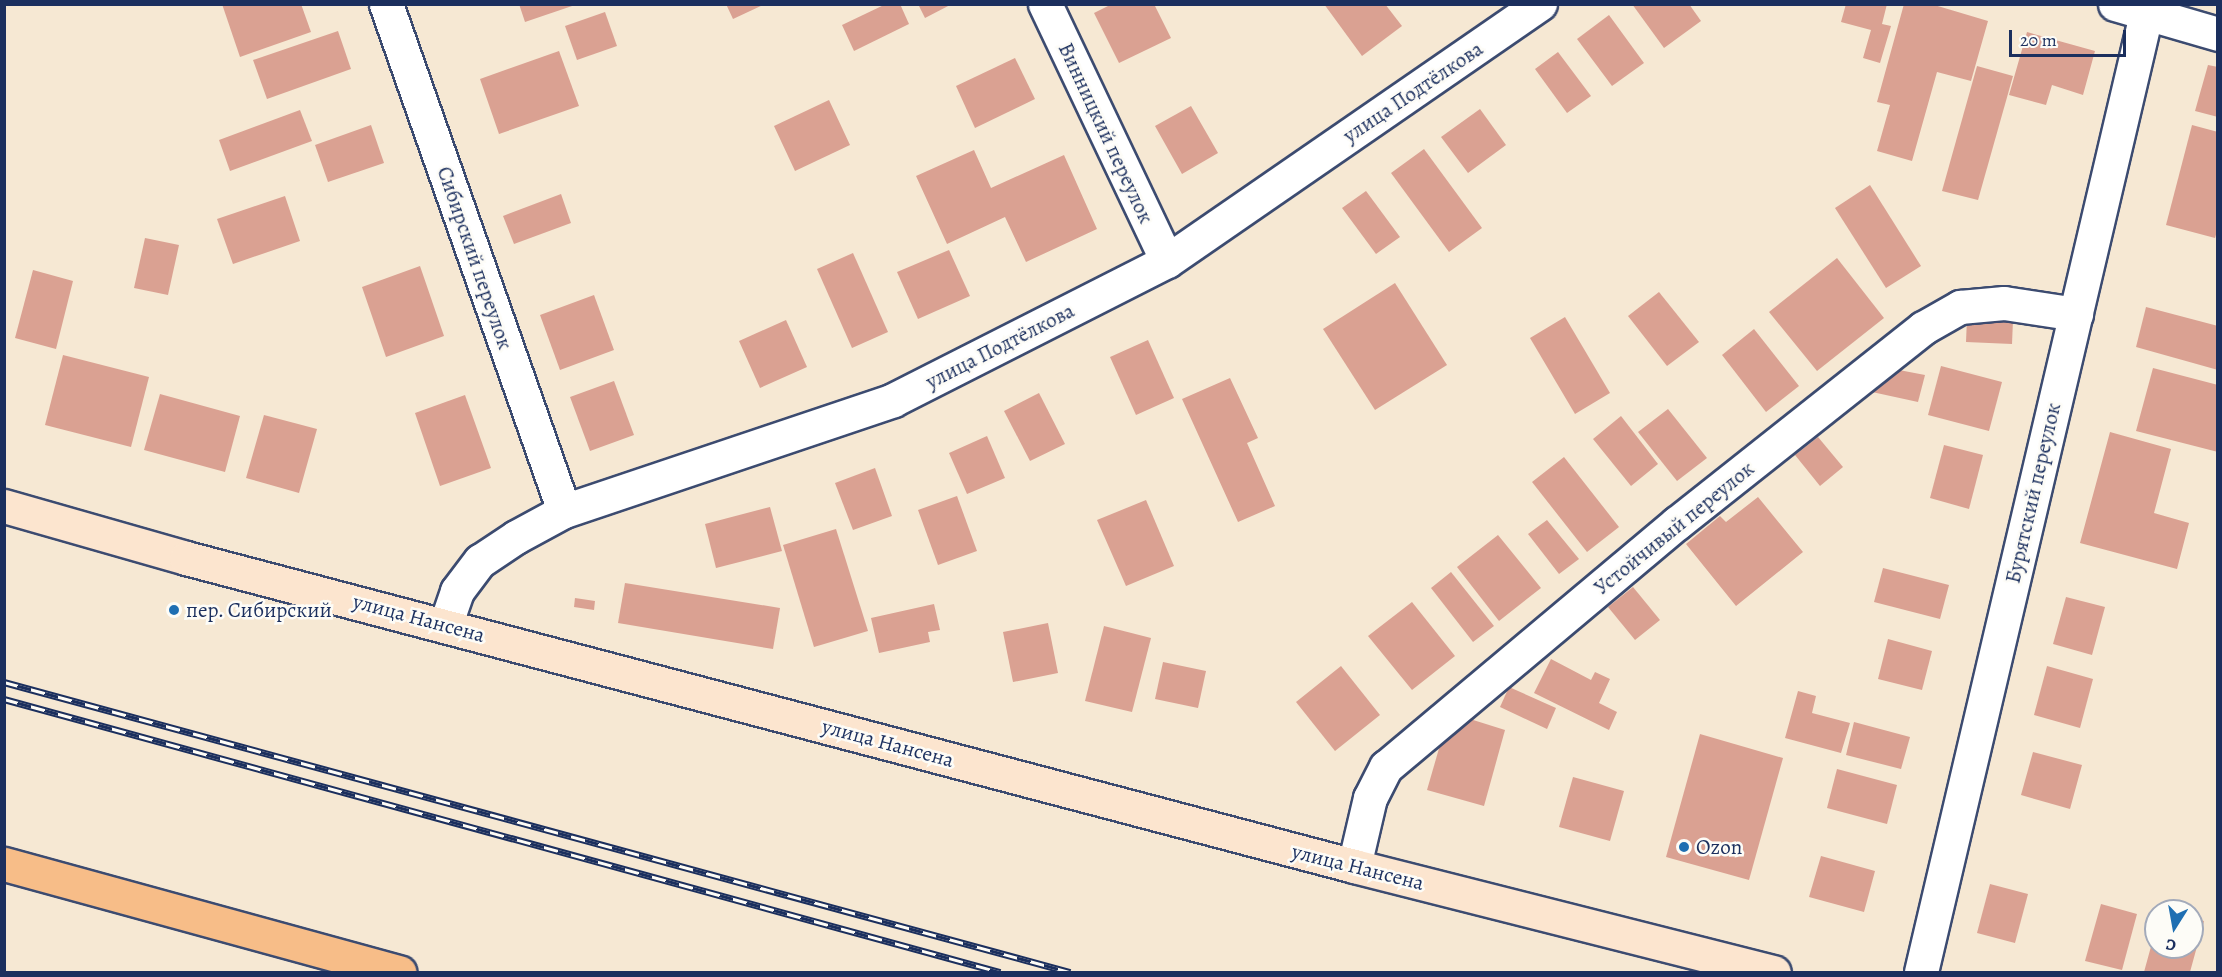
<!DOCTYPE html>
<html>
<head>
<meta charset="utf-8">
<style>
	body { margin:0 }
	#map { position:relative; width:2222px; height:977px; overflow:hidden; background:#f6e8d3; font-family:Alegreya,serif }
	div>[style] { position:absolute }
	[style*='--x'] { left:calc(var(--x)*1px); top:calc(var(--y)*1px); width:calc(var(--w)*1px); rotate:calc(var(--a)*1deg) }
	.building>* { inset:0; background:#daa192 }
	.roads { filter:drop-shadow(2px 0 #3c4b70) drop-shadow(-2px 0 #3c4b70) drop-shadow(0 2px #3c4b70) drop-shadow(0 -2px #3c4b70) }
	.minor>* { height:33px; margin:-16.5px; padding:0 16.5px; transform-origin:16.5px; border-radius:16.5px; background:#fff }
	.tertiary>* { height:33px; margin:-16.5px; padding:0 16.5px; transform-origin:16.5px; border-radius:16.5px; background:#fff }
	.secondary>* { height:33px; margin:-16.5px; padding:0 16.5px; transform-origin:16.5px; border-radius:16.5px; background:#fce5cf }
	.primary>* { height:33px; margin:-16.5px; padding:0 16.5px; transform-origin:16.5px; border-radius:16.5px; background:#f7bd88 }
	.rail>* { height:7px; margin-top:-3.5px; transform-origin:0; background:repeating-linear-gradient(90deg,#fdfcf7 0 14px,#1b2f5e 0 28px); box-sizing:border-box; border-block:2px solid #1b2f5e }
	.dots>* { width:16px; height:16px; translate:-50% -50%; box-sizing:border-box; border:3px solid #fdfcf7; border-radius:50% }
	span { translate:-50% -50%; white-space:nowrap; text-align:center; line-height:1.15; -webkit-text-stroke:5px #fdfcf7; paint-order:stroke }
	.street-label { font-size:21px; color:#1b2f5e }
	.poi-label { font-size:21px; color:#1b2f5e }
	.left { translate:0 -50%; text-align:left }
	.frame { position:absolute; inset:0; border:6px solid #1b2f5e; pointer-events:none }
	.north { position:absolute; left:2144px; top:899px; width:60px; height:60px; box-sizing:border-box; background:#fdfcf7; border:2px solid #a3aaba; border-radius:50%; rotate:191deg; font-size:16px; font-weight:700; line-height:24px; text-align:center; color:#1b2f5e }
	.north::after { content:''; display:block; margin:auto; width:21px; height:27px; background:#1f6fb2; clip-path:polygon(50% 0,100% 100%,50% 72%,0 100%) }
	.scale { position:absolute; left:2009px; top:30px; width:117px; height:27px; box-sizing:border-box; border:3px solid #1b2f5e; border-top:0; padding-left:8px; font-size:18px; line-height:21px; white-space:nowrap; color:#1b2f5e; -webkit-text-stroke:4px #fdfcf7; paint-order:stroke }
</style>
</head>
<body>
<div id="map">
	<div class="building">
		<i style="clip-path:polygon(222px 4px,301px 4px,311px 32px,240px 57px)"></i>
		<i style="clip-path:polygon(519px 4px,575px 4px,575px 5px,525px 22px)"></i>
		<i style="clip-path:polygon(726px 4px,765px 4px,733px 19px)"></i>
		<i style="clip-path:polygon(886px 4px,900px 4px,909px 24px,854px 51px,842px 25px)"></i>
		<i style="clip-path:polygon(918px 4px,952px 4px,925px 18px)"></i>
		<i style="clip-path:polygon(1112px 4px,1154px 4px,1171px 38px,1119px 63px,1094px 13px)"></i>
		<i style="clip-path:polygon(1324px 4px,1385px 4px,1402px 26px,1362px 56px)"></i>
		<i style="clip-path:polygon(1632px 4px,1689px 4px,1701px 21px,1664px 48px)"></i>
		<i style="clip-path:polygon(1846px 4px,1887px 4px,1882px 24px,1891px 26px,1880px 63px,1863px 58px,1871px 30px,1841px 22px)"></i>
		<i style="clip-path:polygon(1904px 4px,1931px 4px,1988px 21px,1971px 81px,1937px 72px,1912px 161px,1877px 151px,1890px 105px,1877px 102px)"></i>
		<i style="clip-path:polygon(605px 12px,617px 46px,577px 60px,565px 26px)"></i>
		<i style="clip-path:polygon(1609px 15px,1644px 63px,1612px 86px,1577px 39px)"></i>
		<i style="clip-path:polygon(338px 31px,351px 69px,267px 99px,253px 60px)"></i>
		<i style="clip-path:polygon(2027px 32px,2095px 51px,2083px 95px,2052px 85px,2046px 105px,2009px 95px)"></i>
		<i style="clip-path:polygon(559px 51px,579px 106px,499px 134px,480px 79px)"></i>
		<i style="clip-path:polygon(1558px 52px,1591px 96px,1567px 113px,1535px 69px)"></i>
		<i style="clip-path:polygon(1015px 58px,1035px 99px,975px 128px,956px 86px)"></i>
		<i style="clip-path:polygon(2208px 65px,2218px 67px,2218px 117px,2195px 111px)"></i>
		<i style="clip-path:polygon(1977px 66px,2013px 76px,1978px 200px,1942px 191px)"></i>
		<i style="clip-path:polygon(829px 100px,850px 145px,795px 171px,774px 126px)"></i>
		<i style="clip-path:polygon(1191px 106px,1218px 153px,1182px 174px,1155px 126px)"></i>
		<i style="clip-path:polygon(1480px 109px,1506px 145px,1468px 173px,1441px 137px)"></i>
		<i style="clip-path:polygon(300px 110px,312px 141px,230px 171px,219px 140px)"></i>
		<i style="clip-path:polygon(371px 125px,384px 163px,328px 182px,315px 145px)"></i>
		<i style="clip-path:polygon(2192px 125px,2218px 132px,2218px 228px,2215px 238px,2166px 225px)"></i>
		<i style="clip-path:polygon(1424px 149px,1482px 228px,1449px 252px,1391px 173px)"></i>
		<i style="clip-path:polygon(974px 150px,991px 188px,1064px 155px,1097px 229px,1026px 262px,1005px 217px,947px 244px,916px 176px)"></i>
		<i style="clip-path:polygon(1870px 185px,1921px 266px,1886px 288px,1835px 208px)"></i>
		<i style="clip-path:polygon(1366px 191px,1400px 237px,1376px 254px,1342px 208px)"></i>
		<i style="clip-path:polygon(561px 194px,571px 223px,514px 244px,503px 216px)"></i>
		<i style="clip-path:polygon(285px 196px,300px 241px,233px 264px,217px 219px)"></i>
		<i style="clip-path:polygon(145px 238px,179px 245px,168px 295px,134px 288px)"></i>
		<i style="clip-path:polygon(949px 250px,970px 296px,918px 319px,897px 272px)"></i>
		<i style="clip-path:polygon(853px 253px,888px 332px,852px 348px,817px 269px)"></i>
		<i style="clip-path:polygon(1837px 258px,1884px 318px,1817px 371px,1769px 312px)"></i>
		<i style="clip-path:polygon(420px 266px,444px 336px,386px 357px,362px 287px)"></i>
		<i style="clip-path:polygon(33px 270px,73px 281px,56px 349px,15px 338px)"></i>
		<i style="clip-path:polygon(1395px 283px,1447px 365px,1375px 410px,1323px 329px)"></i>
		<i style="clip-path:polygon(1659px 292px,1699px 342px,1667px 366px,1628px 316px)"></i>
		<i style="clip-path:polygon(594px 295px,614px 350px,560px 370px,540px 315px)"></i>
		<i style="clip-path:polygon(2146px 307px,2218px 326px,2218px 370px,2136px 347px)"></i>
		<i style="clip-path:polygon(1565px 317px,1610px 393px,1575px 414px,1530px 338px)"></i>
		<i style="clip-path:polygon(1967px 318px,2013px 320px,2012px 344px,1966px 342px)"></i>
		<i style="clip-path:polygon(786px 320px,807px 367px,760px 388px,739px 341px)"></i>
		<i style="clip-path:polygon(1754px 329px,1799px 386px,1766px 412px,1722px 355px)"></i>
		<i style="clip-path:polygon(1148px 340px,1174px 398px,1136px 415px,1110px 357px)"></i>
		<i style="clip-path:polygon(63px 355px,149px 377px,131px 447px,45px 425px)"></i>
		<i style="clip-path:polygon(1941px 366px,2002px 382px,1989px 431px,1928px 415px)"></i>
		<i style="clip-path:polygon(2153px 368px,2218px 385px,2218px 452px,2136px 431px)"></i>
		<i style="clip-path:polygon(1899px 370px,1925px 375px,1918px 402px,1872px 392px)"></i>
		<i style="clip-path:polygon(1230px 378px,1258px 438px,1247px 443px,1275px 506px,1238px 522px,1182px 399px)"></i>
		<i style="clip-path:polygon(614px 381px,634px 435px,590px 451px,570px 397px)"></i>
		<i style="clip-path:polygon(1039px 393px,1065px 444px,1030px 461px,1004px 411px)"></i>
		<i style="clip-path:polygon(160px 394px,240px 416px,225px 472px,144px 450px)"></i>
		<i style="clip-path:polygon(465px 395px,491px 468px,440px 486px,415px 413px)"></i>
		<i style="clip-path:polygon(1668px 409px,1707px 458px,1677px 481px,1638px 432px)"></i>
		<i style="clip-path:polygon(264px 415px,317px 429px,299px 493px,246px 478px)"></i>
		<i style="clip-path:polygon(1621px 416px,1658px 464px,1631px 486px,1593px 439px)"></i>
		<i style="clip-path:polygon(2110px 432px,2171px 449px,2154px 513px,2189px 523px,2177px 569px,2080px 543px)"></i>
		<i style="clip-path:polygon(987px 436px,1005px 478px,967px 494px,949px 453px)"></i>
		<i style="clip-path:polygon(1818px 437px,1843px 467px,1820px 486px,1795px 455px)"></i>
		<i style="clip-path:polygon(1944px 445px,1983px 455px,1969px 509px,1930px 498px)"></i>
		<i style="clip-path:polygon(1564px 457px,1619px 527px,1587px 552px,1532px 482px)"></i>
		<i style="clip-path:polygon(875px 468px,892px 516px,853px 530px,835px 483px)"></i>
		<i style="clip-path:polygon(957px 496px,977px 551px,938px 565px,918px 510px)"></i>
		<i style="clip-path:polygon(1758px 497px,1803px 552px,1736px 606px,1686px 544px,1720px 516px,1726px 522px)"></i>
		<i style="clip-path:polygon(1146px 500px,1174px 566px,1126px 586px,1097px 520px)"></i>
		<i style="clip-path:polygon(770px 507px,782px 551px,716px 568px,705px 524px)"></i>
		<i style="clip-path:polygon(1547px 520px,1579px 559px,1559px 574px,1528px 534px)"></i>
		<i style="clip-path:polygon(836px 529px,868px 631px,814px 647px,783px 545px)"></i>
		<i style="clip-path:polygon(1498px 535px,1541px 588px,1499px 621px,1457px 567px)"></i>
		<i style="clip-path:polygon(1883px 568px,1949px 585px,1940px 619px,1874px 602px)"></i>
		<i style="clip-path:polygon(1451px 572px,1494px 626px,1473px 642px,1431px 588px)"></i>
		<i style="clip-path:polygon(625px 583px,780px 608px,773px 649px,618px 623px)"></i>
		<i style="clip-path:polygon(1633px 587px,1660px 620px,1635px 640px,1608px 607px)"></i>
		<i style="clip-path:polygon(2066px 597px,2105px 607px,2092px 655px,2053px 644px)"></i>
		<i style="clip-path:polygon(575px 598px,595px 601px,594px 610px,574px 607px)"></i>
		<i style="clip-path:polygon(1412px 602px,1455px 656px,1412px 690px,1368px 636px)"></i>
		<i style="clip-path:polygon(934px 604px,940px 630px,928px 632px,930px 642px,879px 653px,871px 618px)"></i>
		<i style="clip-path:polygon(1048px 623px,1058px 673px,1013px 682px,1003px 632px)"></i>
		<i style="clip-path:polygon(1104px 626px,1151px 638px,1132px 712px,1085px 701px)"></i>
		<i style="clip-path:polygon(1888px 639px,1932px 651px,1922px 690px,1878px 679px)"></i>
		<i style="clip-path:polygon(1551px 659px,1591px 680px,1595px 672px,1610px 679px,1599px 703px,1617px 712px,1609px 730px,1534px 693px)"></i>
		<i style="clip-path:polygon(1163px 662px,1206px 671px,1198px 708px,1155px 699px)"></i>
		<i style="clip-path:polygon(1341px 666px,1380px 715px,1335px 751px,1296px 702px)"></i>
		<i style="clip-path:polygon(2047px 666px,2093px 679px,2080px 728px,2034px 715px)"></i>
		<i style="clip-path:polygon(1509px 687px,1556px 708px,1547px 729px,1500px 707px)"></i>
		<i style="clip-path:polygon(1798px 691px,1816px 696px,1812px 713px,1850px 723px,1841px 753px,1785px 738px)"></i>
		<i style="clip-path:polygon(1470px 719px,1505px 730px,1484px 806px,1427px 790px,1440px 745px)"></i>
		<i style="clip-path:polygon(1854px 722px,1910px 737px,1901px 769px,1846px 755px)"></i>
		<i style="clip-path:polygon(1700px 734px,1783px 758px,1749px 880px,1666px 857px)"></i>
		<i style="clip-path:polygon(2033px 752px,2082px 765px,2070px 809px,2021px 795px)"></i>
		<i style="clip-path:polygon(1837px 769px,1897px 785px,1887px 824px,1827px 808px)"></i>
		<i style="clip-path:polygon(1573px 777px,1624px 791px,1610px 841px,1559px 827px)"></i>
		<i style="clip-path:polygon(1821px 856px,1875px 871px,1864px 912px,1809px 897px)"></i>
		<i style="clip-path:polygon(1990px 884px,2028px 894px,2015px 943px,1977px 933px)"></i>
		<i style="clip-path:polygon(2101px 904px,2137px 914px,2122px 970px,2085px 961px)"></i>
		<i style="clip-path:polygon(2192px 918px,2204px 921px,2190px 972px,2144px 972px,2155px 932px,2156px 947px,2192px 947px)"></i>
	</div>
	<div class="roads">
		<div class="minor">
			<i style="--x:386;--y:4;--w:537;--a:70.65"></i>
			<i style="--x:1045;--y:4;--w:284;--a:64.6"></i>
			<i style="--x:2115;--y:4;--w:107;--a:16.2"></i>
			<i style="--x:1354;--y:866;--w:70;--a:-76.8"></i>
			<i style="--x:1370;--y:798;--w:35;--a:-63"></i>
			<i style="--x:1386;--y:767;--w:380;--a:-40"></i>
			<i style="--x:1677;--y:523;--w:314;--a:-38.4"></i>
			<i style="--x:1923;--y:328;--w:43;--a:-29.6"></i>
			<i style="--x:1960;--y:307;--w:44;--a:-5.2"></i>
			<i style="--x:2004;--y:303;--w:73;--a:8.7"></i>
			<i style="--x:1921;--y:972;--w:984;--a:-76.78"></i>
		</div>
		<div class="tertiary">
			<i style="--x:445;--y:626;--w:37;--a:-71"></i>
			<i style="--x:457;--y:591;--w:38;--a:-53"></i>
			<i style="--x:480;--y:561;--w:43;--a:-33.7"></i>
			<i style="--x:516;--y:537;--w:55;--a:-28.4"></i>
			<i style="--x:564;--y:511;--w:347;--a:-18.6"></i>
			<i style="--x:893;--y:400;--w:307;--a:-26.9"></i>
			<i style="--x:1167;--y:261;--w:453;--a:-34.6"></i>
		</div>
		<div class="secondary">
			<i style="--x:4;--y:506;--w:189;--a:15.9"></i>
			<i style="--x:186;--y:558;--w:1208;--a:14.77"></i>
			<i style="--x:1354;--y:866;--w:433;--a:14.2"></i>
		</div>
		<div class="primary">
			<i style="--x:4;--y:864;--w:410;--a:15.3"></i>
		</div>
	</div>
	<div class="rail">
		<i style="--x:4;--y:682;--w:1105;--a:15.22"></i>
		<i style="--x:4;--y:699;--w:1033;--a:15.33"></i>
	</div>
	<div class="dots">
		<i style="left:174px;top:610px;background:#1f6fb2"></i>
		<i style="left:1684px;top:847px;background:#1f6fb2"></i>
	</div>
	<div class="street-label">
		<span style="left:1413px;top:92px;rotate:-34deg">улица Подтёлкова</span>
		<span style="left:1106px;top:133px;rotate:65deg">Винницкий переулок</span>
		<span style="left:475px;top:258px;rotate:71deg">Сибирский переулок</span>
		<span style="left:1000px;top:346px;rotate:-27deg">улица Подтёлкова</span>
		<span style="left:2033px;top:493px;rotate:-77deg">Бурятский переулок</span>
		<span style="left:1674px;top:528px;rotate:-39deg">Устойчивый переулок</span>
		<span style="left:419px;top:618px;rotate:15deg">улица Нансена</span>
		<span style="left:888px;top:743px;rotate:15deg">улица Нансена</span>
		<span style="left:1358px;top:867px;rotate:14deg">улица Нансена</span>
	</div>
	<div class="poi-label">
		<span class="left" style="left:186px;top:610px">пер. Сибирский</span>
		<span class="left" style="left:1696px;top:847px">Ozon</span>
	</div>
	<div class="frame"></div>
	<div class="north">С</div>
	<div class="scale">20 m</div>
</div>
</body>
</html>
